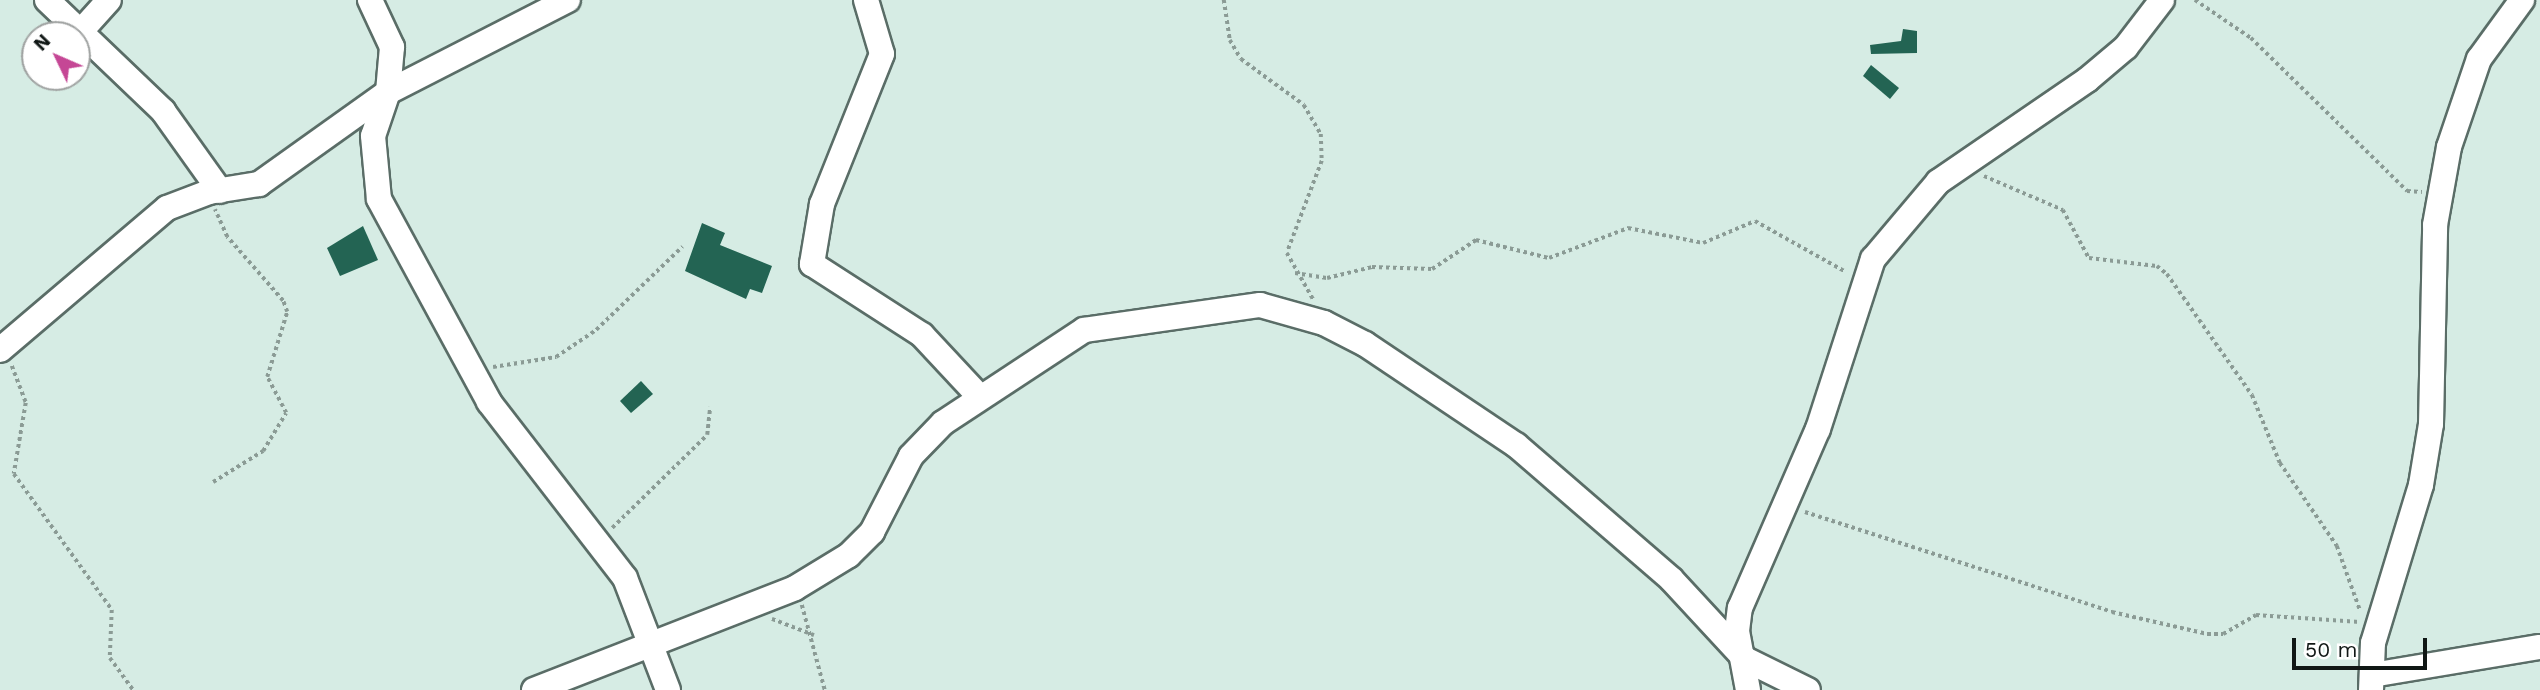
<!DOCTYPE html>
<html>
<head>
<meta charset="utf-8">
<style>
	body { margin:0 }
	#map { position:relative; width:2540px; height:690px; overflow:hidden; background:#d6ece4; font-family:"Work Sans",sans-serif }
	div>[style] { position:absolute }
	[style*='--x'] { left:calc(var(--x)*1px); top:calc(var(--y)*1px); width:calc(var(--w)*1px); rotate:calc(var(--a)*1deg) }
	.building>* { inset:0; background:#236453 }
	.path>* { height:3.5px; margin-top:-1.75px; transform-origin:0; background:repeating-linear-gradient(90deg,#8b9b95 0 3.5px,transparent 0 7px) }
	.roads { filter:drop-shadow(2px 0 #5a6d67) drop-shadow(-2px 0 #5a6d67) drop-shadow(0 2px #5a6d67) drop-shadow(0 -2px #5a6d67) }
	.minor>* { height:24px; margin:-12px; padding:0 12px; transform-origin:12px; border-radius:12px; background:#fff }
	span { translate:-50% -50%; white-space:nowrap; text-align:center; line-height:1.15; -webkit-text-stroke:7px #fff; paint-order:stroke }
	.north { position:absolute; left:21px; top:21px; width:70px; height:70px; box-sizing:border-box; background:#fff; border:2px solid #9fa2a1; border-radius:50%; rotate:314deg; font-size:19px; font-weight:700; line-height:28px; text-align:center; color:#101715 }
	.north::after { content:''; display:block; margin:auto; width:24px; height:32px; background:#c54795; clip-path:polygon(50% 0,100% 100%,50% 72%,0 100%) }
	.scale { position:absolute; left:2292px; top:638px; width:135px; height:32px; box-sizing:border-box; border:4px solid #101715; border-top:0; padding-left:9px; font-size:21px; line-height:24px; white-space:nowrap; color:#101715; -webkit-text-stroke:5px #fff; paint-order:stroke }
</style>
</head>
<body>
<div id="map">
	<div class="building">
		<i style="clip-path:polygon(1903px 29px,1917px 31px,1917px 53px,1871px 54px,1870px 45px,1901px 41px)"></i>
		<i style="clip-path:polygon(1871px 65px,1899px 88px,1890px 99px,1863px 76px)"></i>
		<i style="clip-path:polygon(702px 223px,725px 233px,720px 245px,772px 266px,762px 293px,750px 289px,746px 299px,685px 271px)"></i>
		<i style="clip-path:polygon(363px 226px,378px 260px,340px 276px,327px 248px)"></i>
		<i style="clip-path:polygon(641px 381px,653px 394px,631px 413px,620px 401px)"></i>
	</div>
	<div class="path">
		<i style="--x:1224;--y:0;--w:40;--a:81.5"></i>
		<i style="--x:1230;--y:40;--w:22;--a:60"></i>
		<i style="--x:1241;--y:59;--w:78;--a:36.1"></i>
		<i style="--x:1304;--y:105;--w:34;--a:60"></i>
		<i style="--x:1321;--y:134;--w:27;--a:88"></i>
		<i style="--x:1322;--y:161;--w:98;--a:110.8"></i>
		<i style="--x:1287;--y:253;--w:53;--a:60.5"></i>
		<i style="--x:2195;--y:0;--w:68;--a:34.2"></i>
		<i style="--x:2251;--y:38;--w:219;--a:44.4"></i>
		<i style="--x:2407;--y:191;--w:15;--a:4"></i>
		<i style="--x:1984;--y:176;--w:86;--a:23.3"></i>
		<i style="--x:2063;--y:210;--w:55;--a:61.6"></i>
		<i style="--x:2089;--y:258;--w:68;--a:6.7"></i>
		<i style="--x:2157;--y:266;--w:13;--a:39"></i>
		<i style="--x:2167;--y:274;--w:148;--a:54.9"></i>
		<i style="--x:2252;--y:395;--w:74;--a:67.6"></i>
		<i style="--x:2280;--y:463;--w:101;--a:55.5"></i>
		<i style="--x:2337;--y:546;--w:68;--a:70.2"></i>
		<i style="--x:1295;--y:273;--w:32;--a:9"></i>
		<i style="--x:1327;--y:278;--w:46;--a:-13.7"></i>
		<i style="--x:1372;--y:267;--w:60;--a:1.9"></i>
		<i style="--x:1432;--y:269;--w:53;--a:-33.4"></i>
		<i style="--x:1476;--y:240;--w:75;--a:13.9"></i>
		<i style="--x:1549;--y:258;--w:85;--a:-20.8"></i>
		<i style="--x:1628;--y:228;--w:76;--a:11.3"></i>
		<i style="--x:1703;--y:243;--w:56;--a:-22.9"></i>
		<i style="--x:1755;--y:221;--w:104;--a:29.3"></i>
		<i style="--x:12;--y:366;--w:40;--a:69"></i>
		<i style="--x:26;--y:403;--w:72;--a:99.6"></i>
		<i style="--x:14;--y:474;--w:168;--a:54.2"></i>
		<i style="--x:112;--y:610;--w:48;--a:92.4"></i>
		<i style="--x:110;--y:658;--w:39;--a:54"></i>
		<i style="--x:493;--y:367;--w:64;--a:-9"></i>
		<i style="--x:556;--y:357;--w:48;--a:-34"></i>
		<i style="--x:596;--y:330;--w:120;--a:-44"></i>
		<i style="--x:213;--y:482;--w:59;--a:-31.8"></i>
		<i style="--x:263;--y:451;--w:44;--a:-58.8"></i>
		<i style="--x:286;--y:413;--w:41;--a:-117.8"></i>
		<i style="--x:267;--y:377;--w:68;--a:-72.9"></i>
		<i style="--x:287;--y:312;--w:12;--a:-110"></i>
		<i style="--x:283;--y:301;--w:85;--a:-131.2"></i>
		<i style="--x:227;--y:237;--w:30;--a:-114"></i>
		<i style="--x:1805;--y:512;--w:323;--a:18"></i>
		<i style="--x:2112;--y:612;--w:98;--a:13"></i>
		<i style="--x:2207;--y:634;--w:16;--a:0"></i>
		<i style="--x:2223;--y:634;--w:38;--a:-30"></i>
		<i style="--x:2256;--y:615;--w:104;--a:3.9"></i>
		<i style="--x:612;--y:528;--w:133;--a:-44.4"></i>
		<i style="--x:707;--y:435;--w:28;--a:-84"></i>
		<i style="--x:802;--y:605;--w:88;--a:74.9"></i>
		<i style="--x:772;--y:619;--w:45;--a:20.9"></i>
	</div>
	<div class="roads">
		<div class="minor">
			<i style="--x:47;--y:0;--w:161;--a:43.7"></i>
			<i style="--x:163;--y:111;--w:98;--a:54.5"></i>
			<i style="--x:370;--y:0;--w:52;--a:64.9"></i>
			<i style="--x:392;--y:47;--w:45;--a:95.1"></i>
			<i style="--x:388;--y:92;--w:46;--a:108.8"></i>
			<i style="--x:373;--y:136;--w:63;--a:84.6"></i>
			<i style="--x:379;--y:199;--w:231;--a:61.5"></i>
			<i style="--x:489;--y:402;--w:222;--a:52.3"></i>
			<i style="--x:625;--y:578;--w:120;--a:69"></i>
			<i style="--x:866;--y:0;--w:56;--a:73.5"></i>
			<i style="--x:882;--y:54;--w:162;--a:111.8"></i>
			<i style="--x:822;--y:204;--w:61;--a:99.5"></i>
			<i style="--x:812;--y:264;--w:131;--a:32.8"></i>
			<i style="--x:922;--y:335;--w:82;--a:47"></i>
			<i style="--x:82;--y:30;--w:40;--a:-48"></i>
			<i style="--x:0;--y:350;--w:219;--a:-40.4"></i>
			<i style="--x:167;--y:208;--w:45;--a:-20.9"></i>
			<i style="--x:209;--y:192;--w:51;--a:-9.1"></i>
			<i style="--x:259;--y:184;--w:158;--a:-35.5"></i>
			<i style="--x:388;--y:92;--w:202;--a:-27.1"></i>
			<i style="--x:2372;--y:675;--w:170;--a:-9.5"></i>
			<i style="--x:534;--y:690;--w:280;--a:-21.3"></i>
			<i style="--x:795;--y:588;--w:63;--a:-31.4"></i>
			<i style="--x:849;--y:555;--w:33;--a:-45"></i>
			<i style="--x:872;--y:532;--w:85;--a:-62.8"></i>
			<i style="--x:911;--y:456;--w:46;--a:-45.9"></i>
			<i style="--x:943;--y:423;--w:169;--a:-33.4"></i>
			<i style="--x:1084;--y:330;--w:178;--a:-8.1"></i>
			<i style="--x:1260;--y:305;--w:66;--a:15.7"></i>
			<i style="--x:1324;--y:323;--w:46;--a:27.1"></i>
			<i style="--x:1365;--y:344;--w:182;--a:33.8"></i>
			<i style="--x:1516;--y:445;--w:205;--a:40.8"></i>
			<i style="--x:1671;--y:579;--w:109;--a:47.2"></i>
			<i style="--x:1745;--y:659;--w:70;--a:26.2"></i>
			<i style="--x:1748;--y:690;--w:60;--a:-100.6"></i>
			<i style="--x:1737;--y:631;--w:23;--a:-83"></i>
			<i style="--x:1740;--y:608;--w:195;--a:-66.5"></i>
			<i style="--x:1818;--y:429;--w:179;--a:-72.1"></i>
			<i style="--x:1873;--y:259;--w:101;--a:-49.8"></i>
			<i style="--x:1938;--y:182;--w:181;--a:-34.4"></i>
			<i style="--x:2087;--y:80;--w:51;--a:-40.2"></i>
			<i style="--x:2126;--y:47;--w:59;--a:-52.5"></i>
			<i style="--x:2371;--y:690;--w:47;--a:-87.6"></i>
			<i style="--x:2373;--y:643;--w:165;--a:-73.1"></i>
			<i style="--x:2421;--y:485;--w:62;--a:-80.7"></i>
			<i style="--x:2431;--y:424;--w:199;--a:-88.8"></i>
			<i style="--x:2435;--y:225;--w:79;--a:-79.8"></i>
			<i style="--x:2449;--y:147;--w:93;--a:-71.2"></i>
			<i style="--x:2479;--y:59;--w:73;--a:-53.9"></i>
		</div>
	</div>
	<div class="north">N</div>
	<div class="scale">50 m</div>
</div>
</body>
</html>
